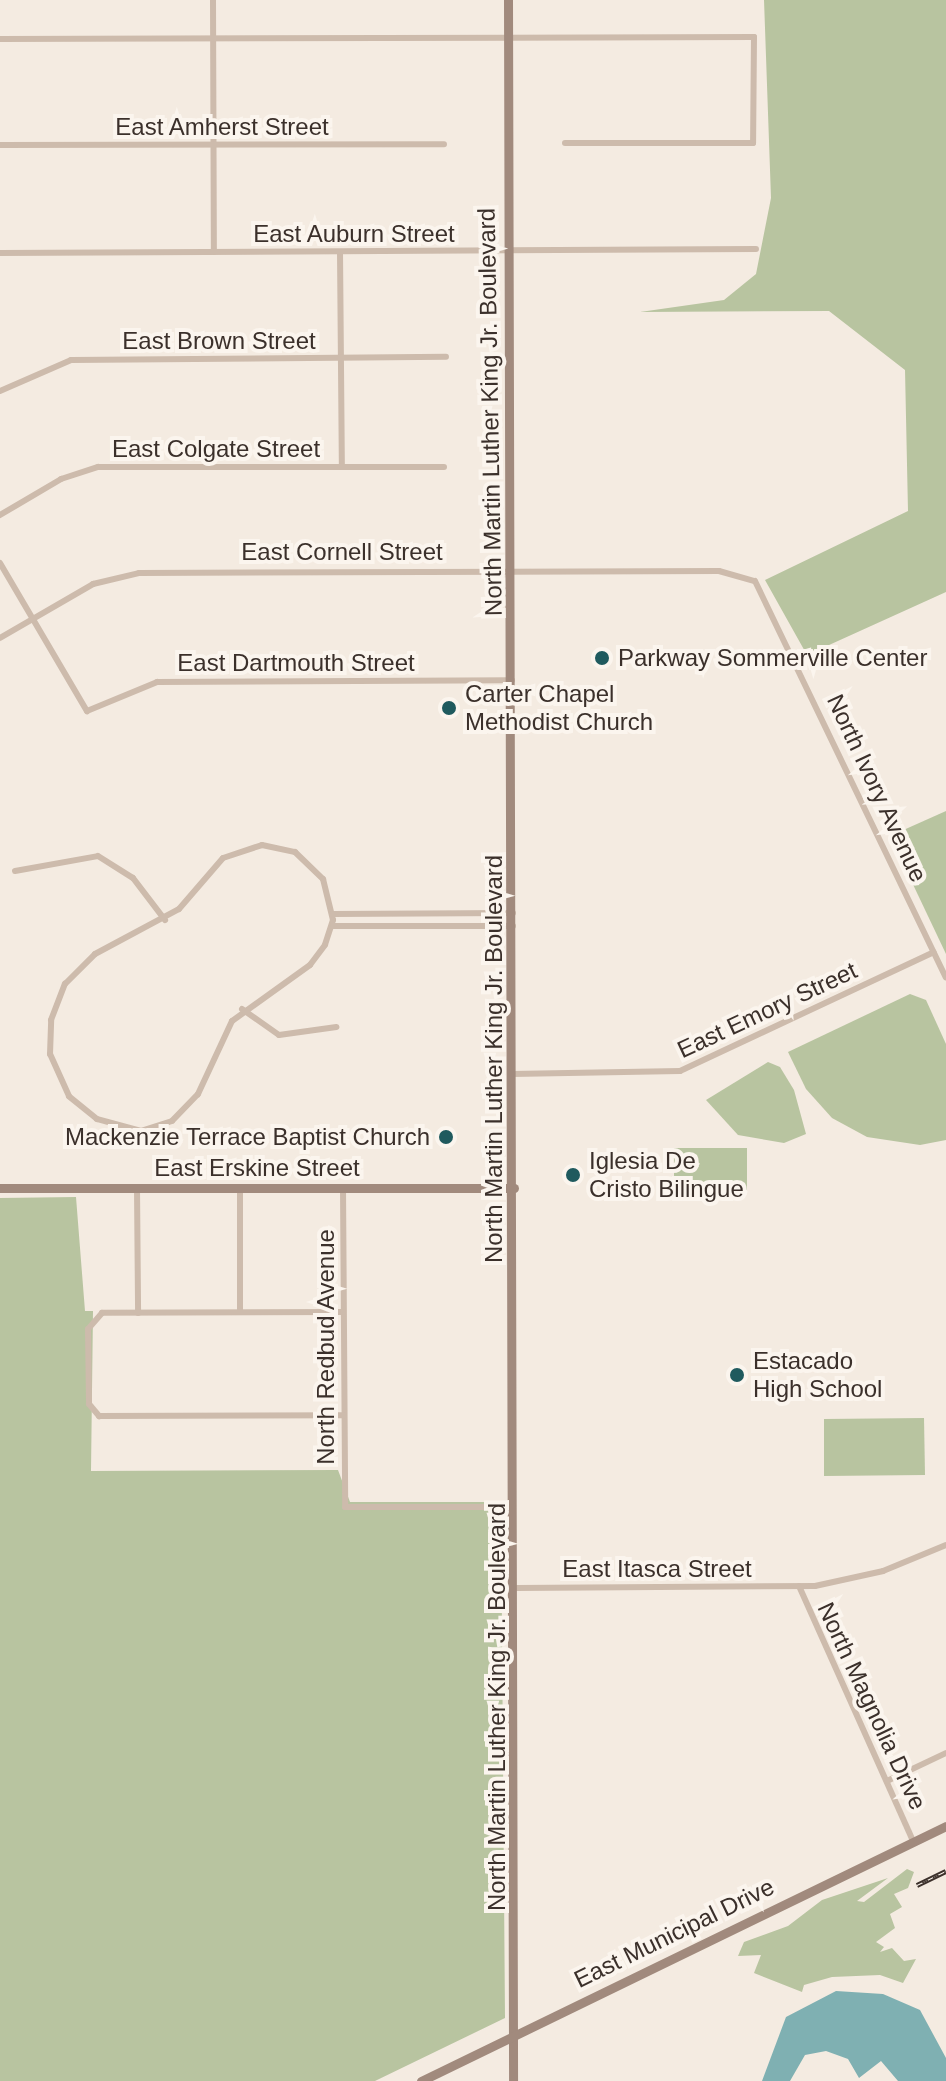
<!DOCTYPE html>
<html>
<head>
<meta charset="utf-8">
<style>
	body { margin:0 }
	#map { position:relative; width:946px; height:2081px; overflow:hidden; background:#f4ebe1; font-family:Arial,sans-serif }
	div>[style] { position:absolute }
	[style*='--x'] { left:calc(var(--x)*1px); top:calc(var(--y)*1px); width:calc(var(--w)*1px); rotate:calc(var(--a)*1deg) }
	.green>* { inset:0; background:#b8c4a0 }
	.water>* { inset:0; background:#7fb0b2 }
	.street>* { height:6px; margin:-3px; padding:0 3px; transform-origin:3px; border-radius:3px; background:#cdbbac }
	.secondary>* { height:9px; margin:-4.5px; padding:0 4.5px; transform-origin:4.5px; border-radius:4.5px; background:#a18a7d }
	.rail>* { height:5px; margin-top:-2.5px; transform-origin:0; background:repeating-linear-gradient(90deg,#fbf5ee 0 6px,#3b302b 0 12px); box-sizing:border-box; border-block:2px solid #3b302b }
	.dots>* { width:22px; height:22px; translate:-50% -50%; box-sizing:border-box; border:4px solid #fbf5ee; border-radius:50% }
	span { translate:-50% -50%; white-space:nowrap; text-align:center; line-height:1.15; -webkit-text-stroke:8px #fbf5ee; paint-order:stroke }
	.street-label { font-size:24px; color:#3b302b }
	.poi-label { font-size:24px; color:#3b302b }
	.left { translate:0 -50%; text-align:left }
	.right { translate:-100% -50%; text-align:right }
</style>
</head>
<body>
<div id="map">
	<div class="green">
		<i style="clip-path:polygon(764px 0,946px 0,946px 592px,807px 655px,765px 580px,908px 511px,905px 370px,829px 311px,640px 312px,724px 300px,756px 274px,771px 198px)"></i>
		<i style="clip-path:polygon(946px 811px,946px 954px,890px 836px)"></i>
		<i style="clip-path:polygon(910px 994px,926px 1000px,946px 1044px,946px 1140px,920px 1145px,867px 1137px,832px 1118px,806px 1089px,788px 1052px)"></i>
		<i style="clip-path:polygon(768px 1062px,780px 1067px,794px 1090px,806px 1134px,784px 1143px,738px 1135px,706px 1100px)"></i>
		<i style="clip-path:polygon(674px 1148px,747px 1148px,747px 1190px,674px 1190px)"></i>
		<i style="clip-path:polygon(76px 1197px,85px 1311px,93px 1311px,91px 1471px,338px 1470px,350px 1502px,501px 1502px,505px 2018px,375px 2081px,0 2081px,0 1198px)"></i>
		<i style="clip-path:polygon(924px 1418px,925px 1475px,824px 1476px,824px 1419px)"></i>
		<i style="clip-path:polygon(907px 1869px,914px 1872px,908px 1888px,894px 1894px,902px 1907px,890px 1914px,895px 1928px,876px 1942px,884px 1947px,880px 1952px,892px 1948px,904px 1961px,916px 1959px,903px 1983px,880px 1975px,832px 1977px,804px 1985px,802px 1992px,754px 1973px,761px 1955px,738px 1956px,744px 1942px,788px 1926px,822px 1900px,888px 1878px,857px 1901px,864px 1902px)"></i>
	</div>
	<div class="water">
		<i style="clip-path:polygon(836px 1991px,883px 1994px,920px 2010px,946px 2058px,946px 2081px,898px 2081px,881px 2061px,859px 2078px,848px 2059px,826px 2051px,805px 2055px,790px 2081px,762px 2081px,786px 2017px)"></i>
	</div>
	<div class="street">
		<i style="--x:213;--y:0;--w:252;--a:89.8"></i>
		<i style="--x:0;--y:39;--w:754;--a:-0.15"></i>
		<i style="--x:754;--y:37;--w:106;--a:90.5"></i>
		<i style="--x:753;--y:143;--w:188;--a:180"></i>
		<i style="--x:0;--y:145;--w:444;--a:-0.1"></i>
		<i style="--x:340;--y:252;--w:214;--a:89.5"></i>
		<i style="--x:0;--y:253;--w:756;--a:-0.3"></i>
		<i style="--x:0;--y:391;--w:77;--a:-23.6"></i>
		<i style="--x:71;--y:360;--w:375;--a:-0.5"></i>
		<i style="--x:0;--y:515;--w:71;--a:-30.5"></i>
		<i style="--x:61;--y:479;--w:39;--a:-18"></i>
		<i style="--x:98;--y:467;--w:346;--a:0"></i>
		<i style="--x:0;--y:563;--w:172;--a:59.6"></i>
		<i style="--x:87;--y:711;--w:76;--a:-22.5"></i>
		<i style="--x:157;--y:682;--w:355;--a:-0.3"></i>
		<i style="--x:0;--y:638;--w:108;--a:-30.1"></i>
		<i style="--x:93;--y:584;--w:47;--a:-13.4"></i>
		<i style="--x:139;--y:573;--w:580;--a:-0.2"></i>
		<i style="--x:719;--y:571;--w:37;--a:16"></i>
		<i style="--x:755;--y:581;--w:440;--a:64.3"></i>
		<i style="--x:262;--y:845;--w:34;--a:12"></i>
		<i style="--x:295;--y:852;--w:39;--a:44"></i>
		<i style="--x:323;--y:879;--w:42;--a:76.3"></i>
		<i style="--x:333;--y:920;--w:26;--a:108"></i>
		<i style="--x:325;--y:945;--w:25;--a:127"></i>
		<i style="--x:310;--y:965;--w:96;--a:144.3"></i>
		<i style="--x:232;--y:1021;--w:81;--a:115"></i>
		<i style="--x:198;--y:1094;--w:37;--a:134"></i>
		<i style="--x:172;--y:1121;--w:33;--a:162"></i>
		<i style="--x:141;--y:1131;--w:46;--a:-164.7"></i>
		<i style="--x:97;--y:1119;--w:36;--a:-141"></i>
		<i style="--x:69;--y:1096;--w:46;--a:-114.3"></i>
		<i style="--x:50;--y:1054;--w:34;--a:-88"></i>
		<i style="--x:51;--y:1020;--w:39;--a:-69"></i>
		<i style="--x:65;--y:984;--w:42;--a:-45"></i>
		<i style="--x:95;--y:954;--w:95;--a:-28.2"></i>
		<i style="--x:179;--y:909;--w:67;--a:-49.2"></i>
		<i style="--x:223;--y:858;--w:41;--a:-18.4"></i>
		<i style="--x:15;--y:871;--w:84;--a:-10.2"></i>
		<i style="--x:98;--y:856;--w:41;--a:32.2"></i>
		<i style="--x:133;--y:878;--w:53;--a:52.7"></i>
		<i style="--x:333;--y:914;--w:180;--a:-0.3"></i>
		<i style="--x:333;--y:926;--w:180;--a:0"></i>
		<i style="--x:242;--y:1009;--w:45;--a:35.1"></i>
		<i style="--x:279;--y:1035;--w:58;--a:-8"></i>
		<i style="--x:512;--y:1074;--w:168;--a:-1"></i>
		<i style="--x:680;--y:1071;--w:280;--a:-25.1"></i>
		<i style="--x:343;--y:1187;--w:320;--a:89.6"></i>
		<i style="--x:345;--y:1507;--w:167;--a:0"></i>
		<i style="--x:137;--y:1188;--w:125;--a:89.5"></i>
		<i style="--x:240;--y:1188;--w:124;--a:90"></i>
		<i style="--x:343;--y:1312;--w:241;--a:179.8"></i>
		<i style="--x:102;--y:1313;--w:21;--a:131"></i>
		<i style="--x:88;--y:1329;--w:75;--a:89.2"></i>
		<i style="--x:89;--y:1404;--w:16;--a:50"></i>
		<i style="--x:99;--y:1416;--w:245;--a:-0.2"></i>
		<i style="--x:799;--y:1586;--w:279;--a:65.9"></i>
		<i style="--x:516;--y:1588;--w:299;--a:-0.4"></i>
		<i style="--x:815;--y:1586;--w:70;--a:-12.4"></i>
		<i style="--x:883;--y:1571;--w:68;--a:-22.4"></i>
		<i style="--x:887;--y:1781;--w:65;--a:-25.4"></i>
	</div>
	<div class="secondary">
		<i style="--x:508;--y:0;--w:2081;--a:89.86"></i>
		<i style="--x:0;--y:1188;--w:514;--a:0"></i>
		<i style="--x:421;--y:2081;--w:584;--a:-25.91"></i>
	</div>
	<div class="rail">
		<i style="--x:917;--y:1885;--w:32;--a:-26"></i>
	</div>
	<div class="dots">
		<i style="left:602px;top:658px;background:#1f5a5e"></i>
		<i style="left:449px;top:708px;background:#1f5a5e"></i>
		<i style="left:446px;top:1137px;background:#1f5a5e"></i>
		<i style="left:573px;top:1175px;background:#1f5a5e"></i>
		<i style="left:737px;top:1375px;background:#1f5a5e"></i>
	</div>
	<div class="street-label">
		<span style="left:222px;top:127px">East Amherst Street</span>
		<span style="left:354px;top:234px">East Auburn Street</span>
		<span style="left:219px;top:341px">East Brown Street</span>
		<span style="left:490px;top:412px;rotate:-91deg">North Martin Luther King Jr. Boulevard</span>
		<span style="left:216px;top:449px">East Colgate Street</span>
		<span style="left:342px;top:552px">East Cornell Street</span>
		<span style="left:296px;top:663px">East Dartmouth Street</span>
		<span style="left:877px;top:788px;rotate:65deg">North Ivory Avenue</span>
		<span style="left:767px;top:1010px;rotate:-25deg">East Emory Street</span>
		<span style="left:494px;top:1059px;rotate:-90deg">North Martin Luther King Jr. Boulevard</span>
		<span style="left:257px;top:1168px">East Erskine Street</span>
		<span style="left:326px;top:1347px;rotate:-90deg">North Redbud Avenue</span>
		<span style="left:657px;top:1569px">East Itasca Street</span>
		<span style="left:872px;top:1706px;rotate:65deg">North Magnolia Drive</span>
		<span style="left:497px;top:1707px;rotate:-90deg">North Martin Luther King Jr. Boulevard</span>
		<span style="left:674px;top:1933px;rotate:-26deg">East Municipal Drive</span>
	</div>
	<div class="poi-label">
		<span class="left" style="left:618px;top:658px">Parkway Sommerville Center</span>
		<span class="left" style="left:465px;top:708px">Carter Chapel<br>Methodist Church</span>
		<span class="right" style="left:430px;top:1137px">Mackenzie Terrace Baptist Church</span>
		<span class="left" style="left:589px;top:1175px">Iglesia De<br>Cristo Bilingue</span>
		<span class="left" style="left:753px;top:1375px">Estacado<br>High School</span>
	</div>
</div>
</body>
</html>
